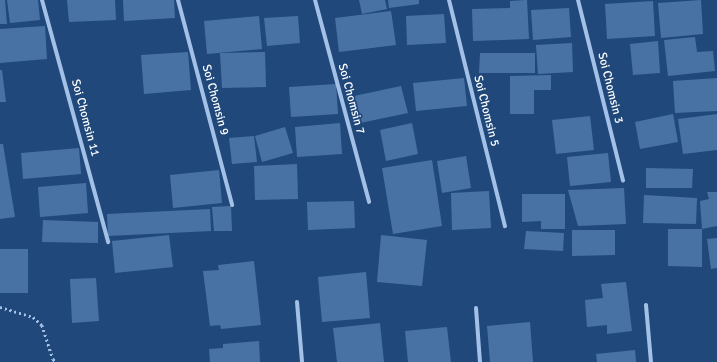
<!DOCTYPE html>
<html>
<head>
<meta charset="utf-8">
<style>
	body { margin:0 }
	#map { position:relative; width:717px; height:362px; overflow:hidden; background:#20487b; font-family:Signika,sans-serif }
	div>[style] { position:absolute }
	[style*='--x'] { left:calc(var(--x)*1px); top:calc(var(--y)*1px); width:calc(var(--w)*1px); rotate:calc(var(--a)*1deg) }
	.building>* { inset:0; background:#4972a4 }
	.path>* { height:2.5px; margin-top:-1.25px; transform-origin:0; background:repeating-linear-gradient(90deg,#a3c1e6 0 2px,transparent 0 5px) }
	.street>* { height:4px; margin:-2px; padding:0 2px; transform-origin:2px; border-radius:2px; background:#a3c1e6 }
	span { translate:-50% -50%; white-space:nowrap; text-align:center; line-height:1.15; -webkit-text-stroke:3.5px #20487b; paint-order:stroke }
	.street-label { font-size:12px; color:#fff }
</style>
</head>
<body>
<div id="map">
	<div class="building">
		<i style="clip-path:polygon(0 0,5px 0,7px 24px,0 24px)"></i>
		<i style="clip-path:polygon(7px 0,38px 0,40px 20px,10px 23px)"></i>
		<i style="clip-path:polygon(67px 0,115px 0,116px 20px,69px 22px)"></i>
		<i style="clip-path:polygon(123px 0,174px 0,175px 18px,124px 21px)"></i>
		<i style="clip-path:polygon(359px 0,385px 0,387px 9px,362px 14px)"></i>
		<i style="clip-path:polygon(388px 0,419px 0,419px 4px,389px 8px)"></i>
		<i style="clip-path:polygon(525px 0,527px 0,529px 39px,473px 41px,472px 9px,510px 8px,510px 1px)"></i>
		<i style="clip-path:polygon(701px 0,703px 34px,661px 38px,658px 3px)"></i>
		<i style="clip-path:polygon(653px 1px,655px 36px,607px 39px,605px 4px)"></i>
		<i style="clip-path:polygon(569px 8px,571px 37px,533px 40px,531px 10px)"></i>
		<i style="clip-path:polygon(391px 11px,396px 45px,339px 52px,335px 18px)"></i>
		<i style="clip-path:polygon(444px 14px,446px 43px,407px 45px,406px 16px)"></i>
		<i style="clip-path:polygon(259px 16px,262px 49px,207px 54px,204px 21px)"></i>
		<i style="clip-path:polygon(298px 16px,300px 43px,267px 46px,264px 18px)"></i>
		<i style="clip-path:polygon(45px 26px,47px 59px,0 63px,0 29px)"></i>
		<i style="clip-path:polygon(695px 37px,697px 52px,713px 51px,715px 71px,668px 76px,664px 40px)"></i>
		<i style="clip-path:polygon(658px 41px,660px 73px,633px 75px,630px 44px)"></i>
		<i style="clip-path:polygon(572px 43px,573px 72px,538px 74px,536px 45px)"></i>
		<i style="clip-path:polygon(188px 52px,191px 90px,144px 94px,141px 55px)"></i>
		<i style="clip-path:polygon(265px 52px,266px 87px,222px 88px,220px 53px)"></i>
		<i style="clip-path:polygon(480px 53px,535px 53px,535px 73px,479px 73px)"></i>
		<i style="clip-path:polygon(0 70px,2px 70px,6px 102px,0 102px)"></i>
		<i style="clip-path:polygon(551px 75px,551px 90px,534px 90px,534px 114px,510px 114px,510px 76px)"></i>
		<i style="clip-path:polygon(464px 78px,467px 106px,416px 111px,413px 83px)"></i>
		<i style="clip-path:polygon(717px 78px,717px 111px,675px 113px,673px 81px)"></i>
		<i style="clip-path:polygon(336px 84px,338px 114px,291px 117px,289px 87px)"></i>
		<i style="clip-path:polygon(401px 86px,408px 113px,360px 123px,354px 96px)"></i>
		<i style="clip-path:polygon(673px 114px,678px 142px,640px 149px,635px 122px)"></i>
		<i style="clip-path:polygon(717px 114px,717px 150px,683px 154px,678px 119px)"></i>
		<i style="clip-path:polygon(590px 116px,594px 150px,556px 154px,552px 120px)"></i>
		<i style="clip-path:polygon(340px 123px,342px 154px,297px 157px,295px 127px)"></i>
		<i style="clip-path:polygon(412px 123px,418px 154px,386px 161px,380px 130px)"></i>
		<i style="clip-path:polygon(285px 127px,293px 153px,262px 162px,255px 136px)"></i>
		<i style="clip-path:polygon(254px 136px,257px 162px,232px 164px,229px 138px)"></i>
		<i style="clip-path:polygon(0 144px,3px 144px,15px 217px,0 219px)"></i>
		<i style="clip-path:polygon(79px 148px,81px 174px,23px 179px,21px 153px)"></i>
		<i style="clip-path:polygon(608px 153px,611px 182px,570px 186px,567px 157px)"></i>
		<i style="clip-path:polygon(466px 156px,471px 188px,442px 193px,437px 161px)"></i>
		<i style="clip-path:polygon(432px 160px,442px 226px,393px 234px,382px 168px)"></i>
		<i style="clip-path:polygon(297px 164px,298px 199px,255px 200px,254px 166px)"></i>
		<i style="clip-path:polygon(646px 168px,693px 169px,692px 188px,646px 188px)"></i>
		<i style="clip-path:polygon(219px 170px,222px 203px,173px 208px,170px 175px)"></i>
		<i style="clip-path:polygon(86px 183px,88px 213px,40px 217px,38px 187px)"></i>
		<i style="clip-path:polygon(624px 188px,626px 224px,578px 226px,568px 190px)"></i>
		<i style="clip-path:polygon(489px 191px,491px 228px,452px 230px,451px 193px)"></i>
		<i style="clip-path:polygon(707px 192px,717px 192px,717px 226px,702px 229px,700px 201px,709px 199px)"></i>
		<i style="clip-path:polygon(522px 194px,565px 194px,565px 229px,541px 229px,541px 221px,522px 222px)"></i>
		<i style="clip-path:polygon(644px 195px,697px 198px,696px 224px,643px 223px)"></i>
		<i style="clip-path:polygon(354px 201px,355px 228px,308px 230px,307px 202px)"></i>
		<i style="clip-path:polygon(231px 206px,232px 231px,214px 231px,212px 207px)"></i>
		<i style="clip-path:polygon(210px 209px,211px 231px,108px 236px,107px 214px)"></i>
		<i style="clip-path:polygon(43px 220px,98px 222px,98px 243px,42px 242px)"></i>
		<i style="clip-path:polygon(668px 229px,702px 229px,702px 267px,668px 266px)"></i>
		<i style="clip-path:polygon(572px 230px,615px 230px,615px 255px,572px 256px)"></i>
		<i style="clip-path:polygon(526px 231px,564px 233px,563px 251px,524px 249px)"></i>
		<i style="clip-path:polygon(169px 235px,173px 267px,115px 273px,112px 241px)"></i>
		<i style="clip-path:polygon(381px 235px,427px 240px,422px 286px,377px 282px)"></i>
		<i style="clip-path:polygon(717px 238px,717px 268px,711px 269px,707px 239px)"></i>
		<i style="clip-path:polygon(0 249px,28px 249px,28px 293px,0 293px)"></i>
		<i style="clip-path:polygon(254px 261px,261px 325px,221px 329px,220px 325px,210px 326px,203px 271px,219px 270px,218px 265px)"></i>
		<i style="clip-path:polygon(366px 272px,370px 318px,322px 322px,318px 277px)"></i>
		<i style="clip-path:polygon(96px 278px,99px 321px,72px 323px,70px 279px)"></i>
		<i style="clip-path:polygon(626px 282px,632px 331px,607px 334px,607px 325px,587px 327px,585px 300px,603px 298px,601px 284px)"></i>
		<i style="clip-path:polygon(530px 322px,533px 362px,490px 362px,487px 326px)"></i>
		<i style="clip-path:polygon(380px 323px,384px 362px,337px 362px,333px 328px)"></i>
		<i style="clip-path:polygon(447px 327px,451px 362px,408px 362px,405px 331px)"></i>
		<i style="clip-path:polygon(259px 341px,260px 362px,210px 362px,209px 349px,223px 348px,223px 344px)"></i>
		<i style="clip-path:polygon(635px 350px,636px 362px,597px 362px,596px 354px)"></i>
	</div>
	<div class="path">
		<i style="--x:0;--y:307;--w:34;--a:17"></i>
		<i style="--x:33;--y:317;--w:12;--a:42"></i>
		<i style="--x:42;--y:325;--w:36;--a:72"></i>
		<i style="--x:53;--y:359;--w:4;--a:45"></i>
	</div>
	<div class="street">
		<i style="--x:42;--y:0;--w:251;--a:74.7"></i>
		<i style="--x:178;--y:0;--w:212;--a:75.2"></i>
		<i style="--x:315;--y:0;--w:209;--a:75"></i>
		<i style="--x:449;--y:0;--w:233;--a:76.1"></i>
		<i style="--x:578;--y:0;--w:186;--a:76"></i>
		<i style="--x:297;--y:302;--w:60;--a:85.2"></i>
		<i style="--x:646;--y:305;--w:57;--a:85"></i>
		<i style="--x:476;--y:308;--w:54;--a:85.8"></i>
	</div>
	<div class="street-label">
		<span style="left:610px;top:88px;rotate:76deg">Soi Chomsin 3</span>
		<span style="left:351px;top:99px;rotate:75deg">Soi Chomsin 7</span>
		<span style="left:215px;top:100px;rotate:75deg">Soi Chomsin 9</span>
		<span style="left:486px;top:111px;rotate:76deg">Soi Chomsin 5</span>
		<span style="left:85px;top:118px;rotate:75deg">Soi Chomsin 11</span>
	</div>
</div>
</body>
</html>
